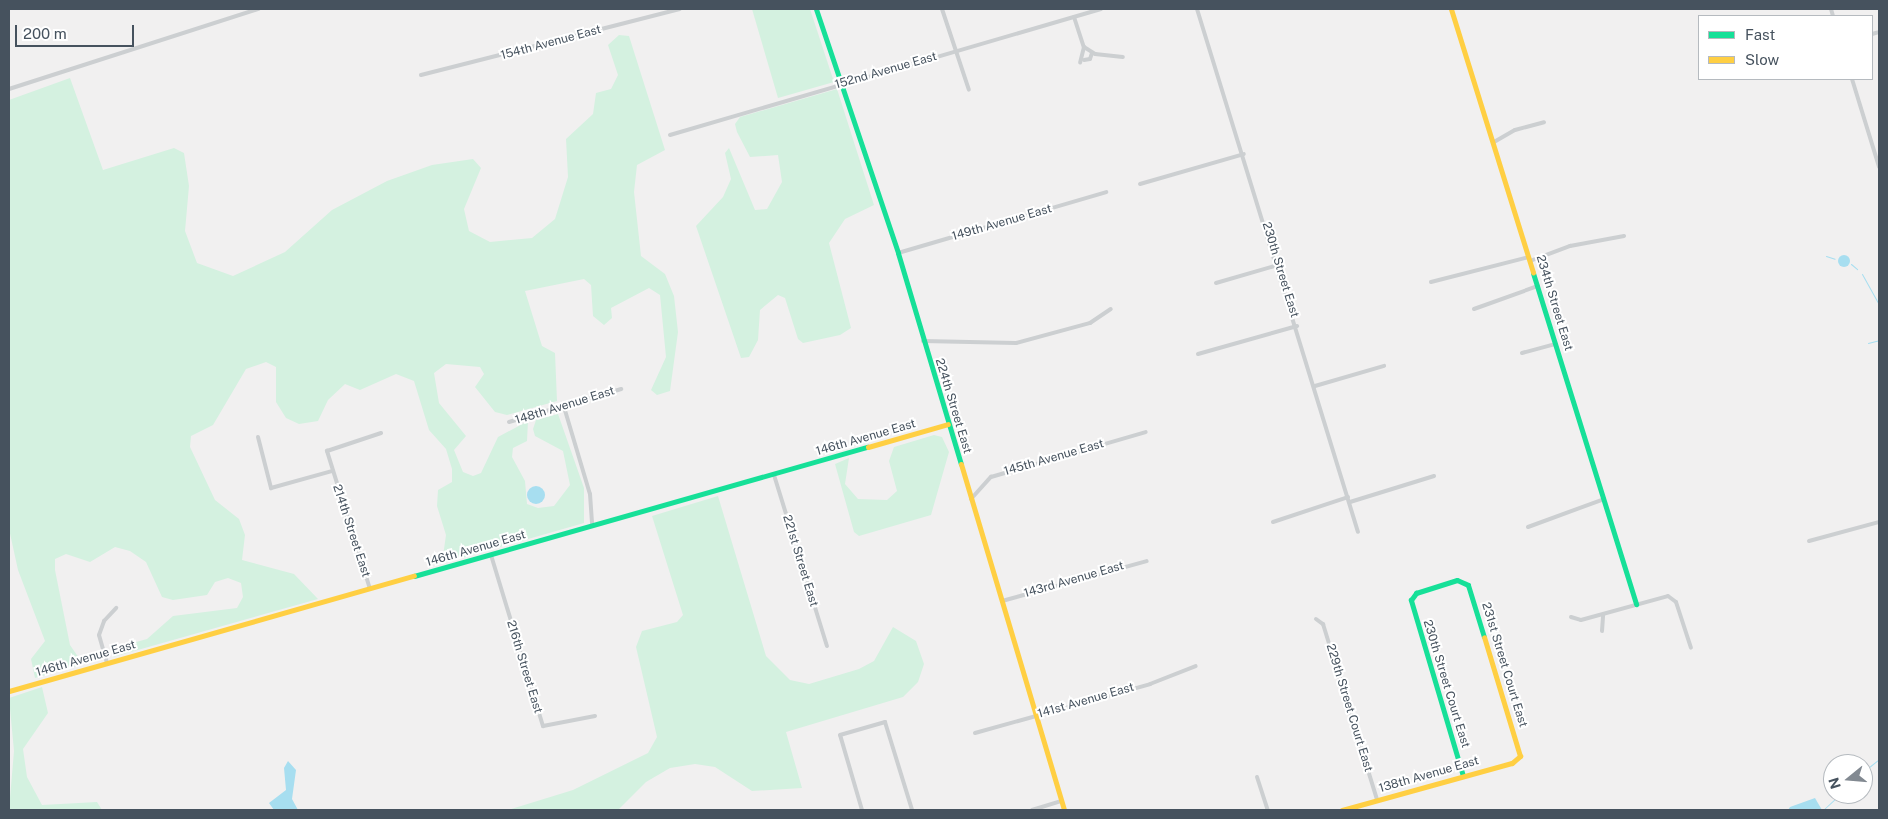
<!DOCTYPE html>
<html>
<head>
<meta charset="utf-8">
<style>
	body { margin:0 }
	#map { position:relative; width:1888px; height:819px; overflow:hidden; background:#f1f0f0; font-family:"Public Sans",sans-serif }
	div>[style] { position:absolute }
	[style*='--x'] { left:calc(var(--x)*1px); top:calc(var(--y)*1px); width:calc(var(--w)*1px); rotate:calc(var(--a)*1deg) }
	.green>* { inset:0; background:#d4f1e0 }
	.water>* { inset:0; background:#a7def0 }
	.round { border-radius:50% }
	.stream>* { height:1px; margin:-0.5px; padding:0 0.5px; transform-origin:0.5px; border-radius:0.5px; background:#a7def0 }
	.street>* { height:4px; margin:-2px; padding:0 2px; transform-origin:2px; border-radius:2px; background:#cccfd1 }
	.fast>* { height:5px; margin:-2.5px; padding:0 2.5px; transform-origin:2.5px; border-radius:2.5px; background:#16e098 }
	.slow>* { height:5px; margin:-2.5px; padding:0 2.5px; transform-origin:2.5px; border-radius:2.5px; background:#ffcf43 }
	span { translate:-50% -50%; white-space:nowrap; text-align:center; line-height:1.15; -webkit-text-stroke:4px #fff; paint-order:stroke }
	.street-label { font-size:12px; color:#46525e }
	.frame { position:absolute; inset:0; border:10px solid #46525e; pointer-events:none }
	.legend { position:absolute; left:1698px; top:15px; width:175px; height:65px; box-sizing:border-box; background:#fff; border:1px solid #b5babf; margin:0; padding:6px 9px; list-style:none; font-size:15px; color:#46525e }
	.legend li { display:flex; align-items:center; gap:10px; height:25px }
	.legend b { width:25px; border:1px solid #b5babf }
	.north { position:absolute; left:1823px; top:754px; width:50px; height:50px; box-sizing:border-box; background:#fff; border:1px solid #b5babf; border-radius:50%; rotate:253deg; font-size:14px; font-weight:700; line-height:20px; text-align:center; color:#46525e }
	.north::after { content:''; display:block; margin:auto; width:18px; height:22px; background:#828991; clip-path:polygon(50% 0,100% 100%,50% 72%,0 100%) }
	.scale { position:absolute; left:15px; top:25px; width:119px; height:22px; box-sizing:border-box; border:2px solid #46525e; border-top:0; padding-left:6px; font-size:15px; line-height:18px; white-space:nowrap; color:#46525e; -webkit-text-stroke:4px #fff; paint-order:stroke }
</style>
</head>
<body>
<div id="map">
	<div class="green">
		<i style="clip-path:polygon(752px 9px,810px 9px,834px 82px,778px 98px)"></i>
		<i style="clip-path:polygon(619px 35px,629px 36px,665px 150px,637px 165px,634px 192px,641px 256px,665px 274px,674px 296px,678px 332px,670px 391px,657px 395px,651px 390px,666px 357px,660px 295px,649px 288px,611px 308px,612px 318px,604px 325px,593px 316px,591px 285px,584px 279px,525px 291px,542px 346px,555px 353px,557px 401px,507px 415px,495px 412px,475px 387px,484px 374px,480px 367px,446px 364px,434px 373px,439px 403px,466px 436px,454px 450px,463px 472px,473px 476px,481px 473px,498px 437px,528px 421px,527px 441px,513px 448px,512px 457px,525px 481px,527px 504px,538px 508px,554px 506px,570px 485px,563px 451px,535px 436px,533px 429px,536px 420px,558px 414px,584px 488px,584px 523px,447px 562px,443px 556px,446px 535px,437px 506px,438px 490px,452px 482px,452px 469px,446px 449px,429px 430px,414px 381px,396px 374px,360px 390px,345px 384px,328px 400px,318px 421px,299px 424px,286px 418px,276px 402px,276px 367px,266px 362px,246px 369px,213px 425px,191px 436px,190px 447px,215px 500px,239px 519px,245px 535px,242px 560px,294px 574px,318px 599px,113px 657px,111px 649px,147px 639px,173px 616px,237px 608px,243px 597px,241px 583px,228px 578px,215px 582px,207px 595px,173px 600px,162px 597px,146px 562px,130px 551px,115px 547px,90px 562px,66px 554px,55px 559px,55px 570px,70px 645px,83px 664px,35px 678px,31px 659px,45px 641px,18px 570px,9px 529px,9px 100px,70px 78px,103px 170px,174px 148px,184px 153px,189px 186px,185px 231px,197px 263px,233px 276px,285px 252px,332px 210px,387px 181px,432px 165px,473px 159px,481px 168px,464px 209px,469px 231px,490px 242px,532px 238px,555px 219px,568px 177px,566px 139px,593px 114px,596px 93px,611px 89px,618px 75px,608px 45px)"></i>
		<i style="clip-path:polygon(837px 89px,874px 205px,845px 219px,829px 243px,851px 328px,840px 335px,803px 343px,798px 339px,785px 298px,778px 295px,760px 310px,758px 340px,749px 357px,741px 358px,696px 226px,723px 197px,731px 179px,725px 153px,729px 148px,755px 210px,767px 209px,782px 182px,778px 155px,750px 157px,737px 132px,735px 124px,740px 117px)"></i>
		<i style="clip-path:polygon(934px 435px,942px 437px,949px 452px,931px 515px,859px 536px,854px 532px,835px 464px,849px 458px,845px 484px,858px 499px,887px 500px,897px 491px,889px 461px,894px 447px)"></i>
		<i style="clip-path:polygon(718px 496px,766px 656px,790px 680px,809px 684px,859px 669px,874px 661px,893px 627px,916px 641px,924px 664px,918px 682px,903px 697px,786px 732px,802px 788px,752px 791px,715px 767px,695px 764px,670px 768px,646px 782px,618px 810px,508px 810px,573px 790px,648px 753px,657px 737px,636px 647px,642px 631px,677px 622px,683px 615px,652px 516px)"></i>
		<i style="clip-path:polygon(42px 687px,48px 713px,23px 749px,27px 777px,42px 805px,97px 802px,102px 810px,9px 810px,14px 751px,9px 698px)"></i>
	</div>
	<div class="water">
		<i class="round" style="left:1838px;top:255px;width:12px;height:12px"></i>
		<i class="round" style="left:527px;top:486px;width:18px;height:18px"></i>
		<i style="clip-path:polygon(288px 761px,296px 770px,292px 799px,298px 810px,274px 810px,269px 803px,286px 790px,284px 768px)"></i>
		<i style="clip-path:polygon(1815px 798px,1822px 810px,1788px 810px,1790px 807px)"></i>
	</div>
	<div class="stream">
		<i style="--x:1826;--y:256;--w:9;--a:18"></i>
		<i style="--x:1851;--y:264;--w:8;--a:40"></i>
		<i style="--x:1862;--y:274;--w:35;--a:61"></i>
		<i style="--x:1868;--y:343;--w:11;--a:-15"></i>
		<i style="--x:1863;--y:772;--w:21;--a:-39"></i>
		<i style="--x:1823;--y:810;--w:23;--a:-43"></i>
	</div>
	<div class="street">
		<i style="--x:942;--y:9;--w:85;--a:71.6"></i>
		<i style="--x:1197;--y:9;--w:547;--a:72.89"></i>
		<i style="--x:1831;--y:9;--w:7;--a:74"></i>
		<i style="--x:1074;--y:17;--w:32;--a:72"></i>
		<i style="--x:1084;--y:47;--w:16;--a:104"></i>
		<i style="--x:1872;--y:34;--w:7;--a:-16"></i>
		<i style="--x:1084;--y:47;--w:13;--a:32"></i>
		<i style="--x:1095;--y:54;--w:28;--a:6"></i>
		<i style="--x:1084;--y:60;--w:6;--a:-9"></i>
		<i style="--x:1090;--y:59;--w:6;--a:-72"></i>
		<i style="--x:421;--y:75;--w:267;--a:-14.3"></i>
		<i style="--x:1852;--y:79;--w:92;--a:72.9"></i>
		<i style="--x:9;--y:89;--w:262;--a:-17.8"></i>
		<i style="--x:670;--y:135;--w:449;--a:-16.3"></i>
		<i style="--x:1494;--y:142;--w:24;--a:-30"></i>
		<i style="--x:1515;--y:130;--w:30;--a:-15"></i>
		<i style="--x:1140;--y:184;--w:108;--a:-16.1"></i>
		<i style="--x:898;--y:253;--w:217;--a:-16.3"></i>
		<i style="--x:1530;--y:261;--w:43;--a:-20.6"></i>
		<i style="--x:1570;--y:246;--w:55;--a:-10.5"></i>
		<i style="--x:1431;--y:282;--w:101;--a:-14.3"></i>
		<i style="--x:1216;--y:283;--w:65;--a:-16.2"></i>
		<i style="--x:1474;--y:309;--w:68;--a:-19.8"></i>
		<i style="--x:923;--y:341;--w:93;--a:1.2"></i>
		<i style="--x:1016;--y:343;--w:77;--a:-15.1"></i>
		<i style="--x:1090;--y:323;--w:25;--a:-34"></i>
		<i style="--x:1522;--y:353;--w:35;--a:-15"></i>
		<i style="--x:1198;--y:354;--w:103;--a:-15.8"></i>
		<i style="--x:1315;--y:386;--w:72;--a:-16.2"></i>
		<i style="--x:564;--y:407;--w:91;--a:73.4"></i>
		<i style="--x:590;--y:494;--w:32;--a:86"></i>
		<i style="--x:509;--y:422;--w:117;--a:-16.4"></i>
		<i style="--x:258;--y:437;--w:53;--a:75.7"></i>
		<i style="--x:271;--y:488;--w:63;--a:-15.6"></i>
		<i style="--x:774;--y:475;--w:179;--a:72.8"></i>
		<i style="--x:971;--y:499;--w:30;--a:-48"></i>
		<i style="--x:991;--y:477;--w:161;--a:-16.2"></i>
		<i style="--x:1350;--y:502;--w:88;--a:-17.2"></i>
		<i style="--x:1273;--y:522;--w:79;--a:-18.4"></i>
		<i style="--x:1528;--y:527;--w:81;--a:-20.2"></i>
		<i style="--x:1809;--y:541;--w:73;--a:-15.2"></i>
		<i style="--x:491;--y:555;--w:179;--a:73.1"></i>
		<i style="--x:543;--y:726;--w:53;--a:-10.9"></i>
		<i style="--x:370;--y:589;--w:145;--a:-107.3"></i>
		<i style="--x:327;--y:451;--w:57;--a:-18.4"></i>
		<i style="--x:1002;--y:601;--w:150;--a:-15.4"></i>
		<i style="--x:1571;--y:617;--w:10;--a:17"></i>
		<i style="--x:1581;--y:620;--w:90;--a:-15.4"></i>
		<i style="--x:1668;--y:596;--w:10;--a:37"></i>
		<i style="--x:1676;--y:602;--w:48;--a:71.9"></i>
		<i style="--x:1316;--y:619;--w:9;--a:36"></i>
		<i style="--x:1323;--y:624;--w:184;--a:72.9"></i>
		<i style="--x:1602;--y:631;--w:16;--a:-86"></i>
		<i style="--x:107;--y:663;--w:29;--a:-106"></i>
		<i style="--x:99;--y:635;--w:15;--a:-70"></i>
		<i style="--x:104;--y:621;--w:18;--a:-47"></i>
		<i style="--x:975;--y:733;--w:182;--a:-15.6"></i>
		<i style="--x:1150;--y:684;--w:49;--a:-21.4"></i>
		<i style="--x:1257;--y:777;--w:35;--a:72"></i>
		<i style="--x:862;--y:810;--w:78;--a:-106.3"></i>
		<i style="--x:840;--y:735;--w:47;--a:-16.1"></i>
		<i style="--x:885;--y:722;--w:92;--a:72.9"></i>
		<i style="--x:1032;--y:810;--w:31;--a:-17"></i>
	</div>
	<div class="fast">
		<i style="--x:816;--y:9;--w:257;--a:71.4"></i>
		<i style="--x:898;--y:253;--w:220;--a:73.4"></i>
		<i style="--x:1533;--y:273;--w:347;--a:72.7"></i>
		<i style="--x:414;--y:576;--w:472;--a:-15.9"></i>
		<i style="--x:1463;--y:776;--w:184;--a:-106.5"></i>
		<i style="--x:1411;--y:600;--w:9;--a:-54"></i>
		<i style="--x:1416;--y:593;--w:43;--a:-17.6"></i>
		<i style="--x:1457;--y:580;--w:12;--a:24"></i>
		<i style="--x:1468;--y:585;--w:54;--a:72.9"></i>
	</div>
	<div class="slow">
		<i style="--x:1451;--y:9;--w:276;--a:72.7"></i>
		<i style="--x:868;--y:447;--w:83;--a:-16"></i>
		<i style="--x:961;--y:464;--w:361;--a:73.4"></i>
		<i style="--x:9;--y:691;--w:421;--a:-15.9"></i>
		<i style="--x:1342;--y:810;--w:176;--a:-15.5"></i>
		<i style="--x:1512;--y:763;--w:11;--a:-41"></i>
		<i style="--x:1520;--y:756;--w:124;--a:-106.8"></i>
	</div>
	<div class="street-label">
		<span style="left:551px;top:43px;rotate:-15deg">154th Avenue East</span>
		<span style="left:886px;top:71px;rotate:-16deg">152nd Avenue East</span>
		<span style="left:1002px;top:223px;rotate:-16deg">149th Avenue East</span>
		<span style="left:1280px;top:270px;rotate:73deg">230th Street East</span>
		<span style="left:1554px;top:303px;rotate:73deg">234th Street East</span>
		<span style="left:565px;top:406px;rotate:-17deg">148th Avenue East</span>
		<span style="left:953px;top:406px;rotate:73deg">224th Street East</span>
		<span style="left:866px;top:438px;rotate:-16deg">146th Avenue East</span>
		<span style="left:1054px;top:458px;rotate:-16deg">145th Avenue East</span>
		<span style="left:351px;top:531px;rotate:72deg">214th Street East</span>
		<span style="left:476px;top:549px;rotate:-16deg">146th Avenue East</span>
		<span style="left:800px;top:561px;rotate:73deg">221st Street East</span>
		<span style="left:1074px;top:580px;rotate:-16deg">143rd Avenue East</span>
		<span style="left:86px;top:659px;rotate:-16deg">146th Avenue East</span>
		<span style="left:1504px;top:665px;rotate:73deg">231st Street Court East</span>
		<span style="left:524px;top:667px;rotate:73deg">216th Street East</span>
		<span style="left:1446px;top:684px;rotate:73deg">230th Street Court East</span>
		<span style="left:1086px;top:701px;rotate:-16deg">141st Avenue East</span>
		<span style="left:1349px;top:708px;rotate:73deg">229th Street Court East</span>
		<span style="left:1429px;top:775px;rotate:-16deg">138th Avenue East</span>
	</div>
	<div class="frame"></div>
	<ul class="legend">
	<li><b style="height:6px;background:#16e098"></b>Fast</li>
	<li><b style="height:6px;background:#ffcf43"></b>Slow</li>
	</ul>
	<div class="north">N</div>
	<div class="scale">200 m</div>
</div>
</body>
</html>
